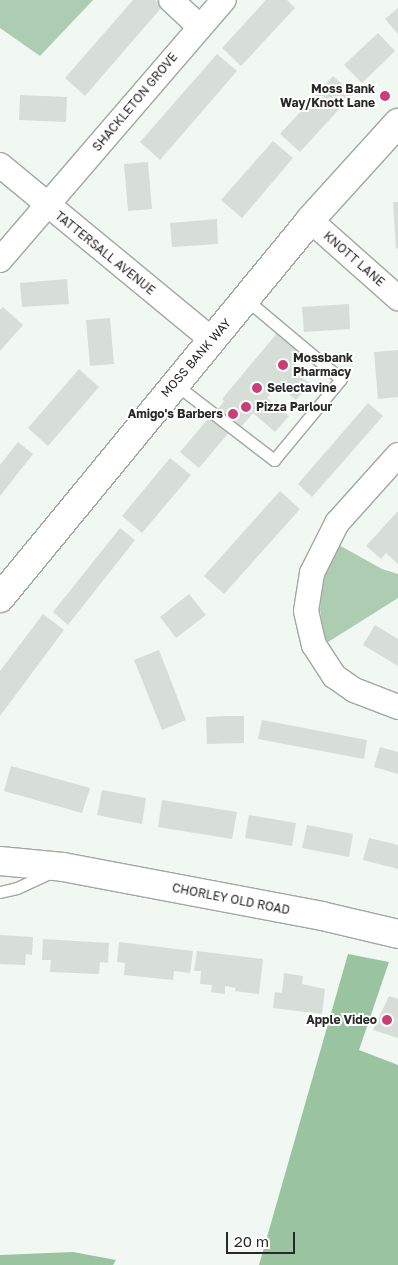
<!DOCTYPE html>
<html>
<head>
<meta charset="utf-8">
<style>
	body { margin:0 }
	#map { position:relative; width:398px; height:1265px; overflow:hidden; background:#f0f8f1; font-family:"Golos Text",sans-serif }
	div>[style] { position:absolute }
	[style*='--x'] { left:calc(var(--x)*1px); top:calc(var(--y)*1px); width:calc(var(--w)*1px); rotate:calc(var(--a)*1deg) }
	.green>* { inset:0; background:#accdb1 }
	.forest>* { inset:0; background:#9ac4a0 }
	.building>* { inset:0; background:#d6ded7 }
	.roads { filter:drop-shadow(1px 0 #a1a8a2) drop-shadow(-1px 0 #a1a8a2) drop-shadow(0 1px #a1a8a2) drop-shadow(0 -1px #a1a8a2) }
	.service>* { height:11px; margin:-5.5px; padding:0 5.5px; transform-origin:5.5px; border-radius:5.5px; background:#fff }
	.minor>* { height:24px; margin:-12px; padding:0 12px; transform-origin:12px; border-radius:12px; background:#fff }
	.secondary>* { height:28px; margin:-14px; padding:0 14px; transform-origin:14px; border-radius:14px; background:#fff }
	.trunk>* { height:28px; margin:-14px; padding:0 14px; transform-origin:14px; border-radius:14px; background:#fff }
	.dots>* { width:14px; height:14px; translate:-50% -50%; box-sizing:border-box; border:2px solid #fff; border-radius:50% }
	span { translate:-50% -50%; white-space:nowrap; text-align:center; line-height:1.15; -webkit-text-stroke:4px #fff; paint-order:stroke }
	.poi-label { font-size:12px; color:#272a27; font-weight:700 }
	.right { translate:-100% -50%; text-align:right }
	.left { translate:0 -50%; text-align:left }
	.street-label { font-size:12px; color:#272a27 }
	.scale { position:absolute; left:226px; top:1232px; width:69px; height:22px; box-sizing:border-box; border:2px solid #272a27; border-top:0; padding-left:6px; font-size:15px; line-height:18px; white-space:nowrap; color:#272a27; -webkit-text-stroke:4px #fff; paint-order:stroke }
</style>
</head>
<body>
<div id="map">
	<div class="green">
		<i style="clip-path:polygon(0 0,93px 0,40px 56px,0 28px)"></i>
		<i style="clip-path:polygon(337px 544px,382px 569px,398px 574px,398px 598px,325px 644px,320px 609px,323px 580px)"></i>
	</div>
	<div class="forest">
		<i style="clip-path:polygon(348px 954px,389px 962px,359px 1050px,398px 1065px,398px 1265px,259px 1265px)"></i>
		<i style="clip-path:polygon(73px 1252px,116px 1260px,113px 1265px,0 1265px,0 1255px)"></i>
	</div>
	<div class="building">
		<i style="clip-path:polygon(133px 0,155px 0,162px 7px,85px 96px,65px 78px)"></i>
		<i style="clip-path:polygon(266px 0,287px 0,295px 8px,241px 66px,222px 48px)"></i>
		<i style="clip-path:polygon(398px 8px,398px 34px,385px 19px)"></i>
		<i style="clip-path:polygon(378px 33px,395px 51px,362px 83px,344px 65px)"></i>
		<i style="clip-path:polygon(217px 54px,237px 71px,160px 160px,140px 142px)"></i>
		<i style="clip-path:polygon(333px 76px,353px 94px,300px 152px,280px 134px)"></i>
		<i style="clip-path:polygon(20px 95px,67px 97px,66px 122px,19px 120px)"></i>
		<i style="clip-path:polygon(273px 141px,293px 158px,242px 218px,221px 200px)"></i>
		<i style="clip-path:polygon(148px 162px,152px 209px,128px 211px,124px 164px)"></i>
		<i style="clip-path:polygon(393px 202px,398px 202px,398px 248px,396px 249px)"></i>
		<i style="clip-path:polygon(217px 219px,218px 244px,172px 247px,170px 223px)"></i>
		<i style="clip-path:polygon(67px 279px,69px 304px,22px 307px,20px 283px)"></i>
		<i style="clip-path:polygon(349px 304px,350px 329px,304px 332px,302px 307px)"></i>
		<i style="clip-path:polygon(3px 307px,23px 325px,0 351px,0 310px)"></i>
		<i style="clip-path:polygon(110px 318px,114px 364px,90px 366px,86px 320px)"></i>
		<i style="clip-path:polygon(278px 332px,304px 354px,292px 369px,310px 384px,296px 400px,278px 385px,267px 398px,289px 416px,275px 432px,253px 413px,241px 427px,218px 409px,224px 401px,222px 399px)"></i>
		<i style="clip-path:polygon(398px 350px,398px 397px,378px 399px,374px 352px)"></i>
		<i style="clip-path:polygon(79px 369px,99px 387px,48px 446px,28px 428px)"></i>
		<i style="clip-path:polygon(368px 403px,383px 416px,312px 497px,298px 484px)"></i>
		<i style="clip-path:polygon(212px 414px,231px 430px,199px 468px,180px 452px)"></i>
		<i style="clip-path:polygon(18px 442px,33px 454px,0 496px,0 465px)"></i>
		<i style="clip-path:polygon(170px 458px,191px 475px,142px 533px,122px 516px)"></i>
		<i style="clip-path:polygon(280px 491px,300px 509px,224px 594px,204px 576px)"></i>
		<i style="clip-path:polygon(398px 511px,398px 564px,386px 553px,381px 559px,366px 546px)"></i>
		<i style="clip-path:polygon(120px 528px,135px 540px,68px 625px,53px 612px)"></i>
		<i style="clip-path:polygon(189px 594px,206px 615px,176px 638px,160px 617px)"></i>
		<i style="clip-path:polygon(43px 614px,64px 630px,0 716px,0 671px)"></i>
		<i style="clip-path:polygon(375px 625px,398px 639px,398px 666px,363px 645px)"></i>
		<i style="clip-path:polygon(159px 650px,186px 720px,162px 730px,134px 660px)"></i>
		<i style="clip-path:polygon(225px 716px,244px 716px,244px 743px,207px 744px,206px 717px)"></i>
		<i style="clip-path:polygon(262px 720px,367px 740px,364px 759px,258px 739px)"></i>
		<i style="clip-path:polygon(380px 747px,398px 752px,398px 774px,374px 767px)"></i>
		<i style="clip-path:polygon(11px 766px,90px 788px,82px 813px,4px 791px)"></i>
		<i style="clip-path:polygon(102px 790px,146px 798px,142px 824px,97px 815px)"></i>
		<i style="clip-path:polygon(162px 800px,237px 812px,232px 839px,158px 827px)"></i>
		<i style="clip-path:polygon(249px 815px,296px 823px,292px 846px,245px 838px)"></i>
		<i style="clip-path:polygon(307px 825px,353px 834px,349px 857px,302px 848px)"></i>
		<i style="clip-path:polygon(369px 838px,398px 845px,398px 869px,363px 860px)"></i>
		<i style="clip-path:polygon(0 935px,33px 937px,32px 955px,26px 954px,25px 965px,0 964px)"></i>
		<i style="clip-path:polygon(43px 939px,109px 943px,108px 963px,100px 962px,99px 974px,50px 972px,51px 960px,42px 960px)"></i>
		<i style="clip-path:polygon(119px 942px,193px 951px,190px 973px,174px 971px,173px 980px,124px 975px,125px 963px,117px 962px)"></i>
		<i style="clip-path:polygon(197px 951px,263px 959px,259px 994px,235px 991px,236px 988px,225px 986px,225px 994px,211px 992px,212px 985px,200px 984px,201px 971px,194px 971px)"></i>
		<i style="clip-path:polygon(284px 973px,303px 976px,302px 984px,325px 989px,322px 1014px,273px 1008px,275px 992px,282px 993px)"></i>
		<i style="clip-path:polygon(389px 996px,398px 999px,398px 1038px,373px 1030px)"></i>
	</div>
	<div class="roads">
		<div class="service">
			<i style="--x:175;--y:384;--w:125;--a:37.5"></i>
			<i style="--x:274;--y:460;--w:105;--a:-50.4"></i>
			<i style="--x:341;--y:379;--w:123;--a:-140"></i>
			<i style="--x:0;--y:892;--w:17;--a:-13"></i>
			<i style="--x:17;--y:888;--w:38;--a:-25"></i>
		</div>
		<div class="minor">
			<i style="--x:171;--y:0;--w:38;--a:43"></i>
			<i style="--x:0;--y:165;--w:275;--a:39.5"></i>
			<i style="--x:310;--y:220;--w:118;--a:41.6"></i>
			<i style="--x:0;--y:260;--w:343;--a:-49.3"></i>
			<i style="--x:398;--y:455;--w:91;--a:131.9"></i>
			<i style="--x:337;--y:523;--w:56;--a:116.6"></i>
			<i style="--x:312;--y:573;--w:38;--a:99"></i>
			<i style="--x:306;--y:611;--w:35;--a:77"></i>
			<i style="--x:314;--y:645;--w:37;--a:57"></i>
			<i style="--x:334;--y:676;--w:24;--a:35"></i>
			<i style="--x:354;--y:690;--w:47;--a:21.1"></i>
		</div>
		<div class="secondary">
			<i style="--x:0;--y:861;--w:63;--a:5.4"></i>
			<i style="--x:63;--y:867;--w:264;--a:10.7"></i>
			<i style="--x:322;--y:916;--w:78;--a:13.3"></i>
		</div>
		<div class="trunk">
			<i style="--x:0;--y:598;--w:489;--a:-50.6"></i>
			<i style="--x:310;--y:220;--w:131;--a:-47.8"></i>
		</div>
	</div>
	<div class="dots">
		<i style="left:385px;top:96px;background:#c83f77"></i>
		<i style="left:283px;top:365px;background:#c83f77"></i>
		<i style="left:257px;top:388px;background:#c83f77"></i>
		<i style="left:246px;top:407px;background:#c83f77"></i>
		<i style="left:233px;top:414px;background:#c83f77"></i>
		<i style="left:387px;top:1020px;background:#c83f77"></i>
	</div>
	<div class="poi-label">
		<span class="right" style="left:375px;top:96px">Moss Bank<br>Way/Knott Lane</span>
		<span class="left" style="left:293px;top:365px">Mossbank<br>Pharmacy</span>
		<span class="left" style="left:267px;top:388px">Selectavine</span>
		<span class="left" style="left:256px;top:407px">Pizza Parlour</span>
		<span class="right" style="left:223px;top:414px">Amigo's Barbers</span>
		<span class="right" style="left:377px;top:1020px">Apple Video</span>
	</div>
	<div class="street-label">
		<span style="left:135px;top:102px;rotate:-50deg">SHACKLETON GROVE</span>
		<span style="left:105px;top:253px;rotate:39deg">TATTERSALL AVENUE</span>
		<span style="left:354px;top:259px;rotate:41deg">KNOTT LANE</span>
		<span style="left:196px;top:358px;rotate:-49deg">MOSS BANK WAY</span>
		<span style="left:231px;top:899px;rotate:11deg">CHORLEY OLD ROAD</span>
	</div>
	<div class="scale">20 m</div>
</div>
</body>
</html>
